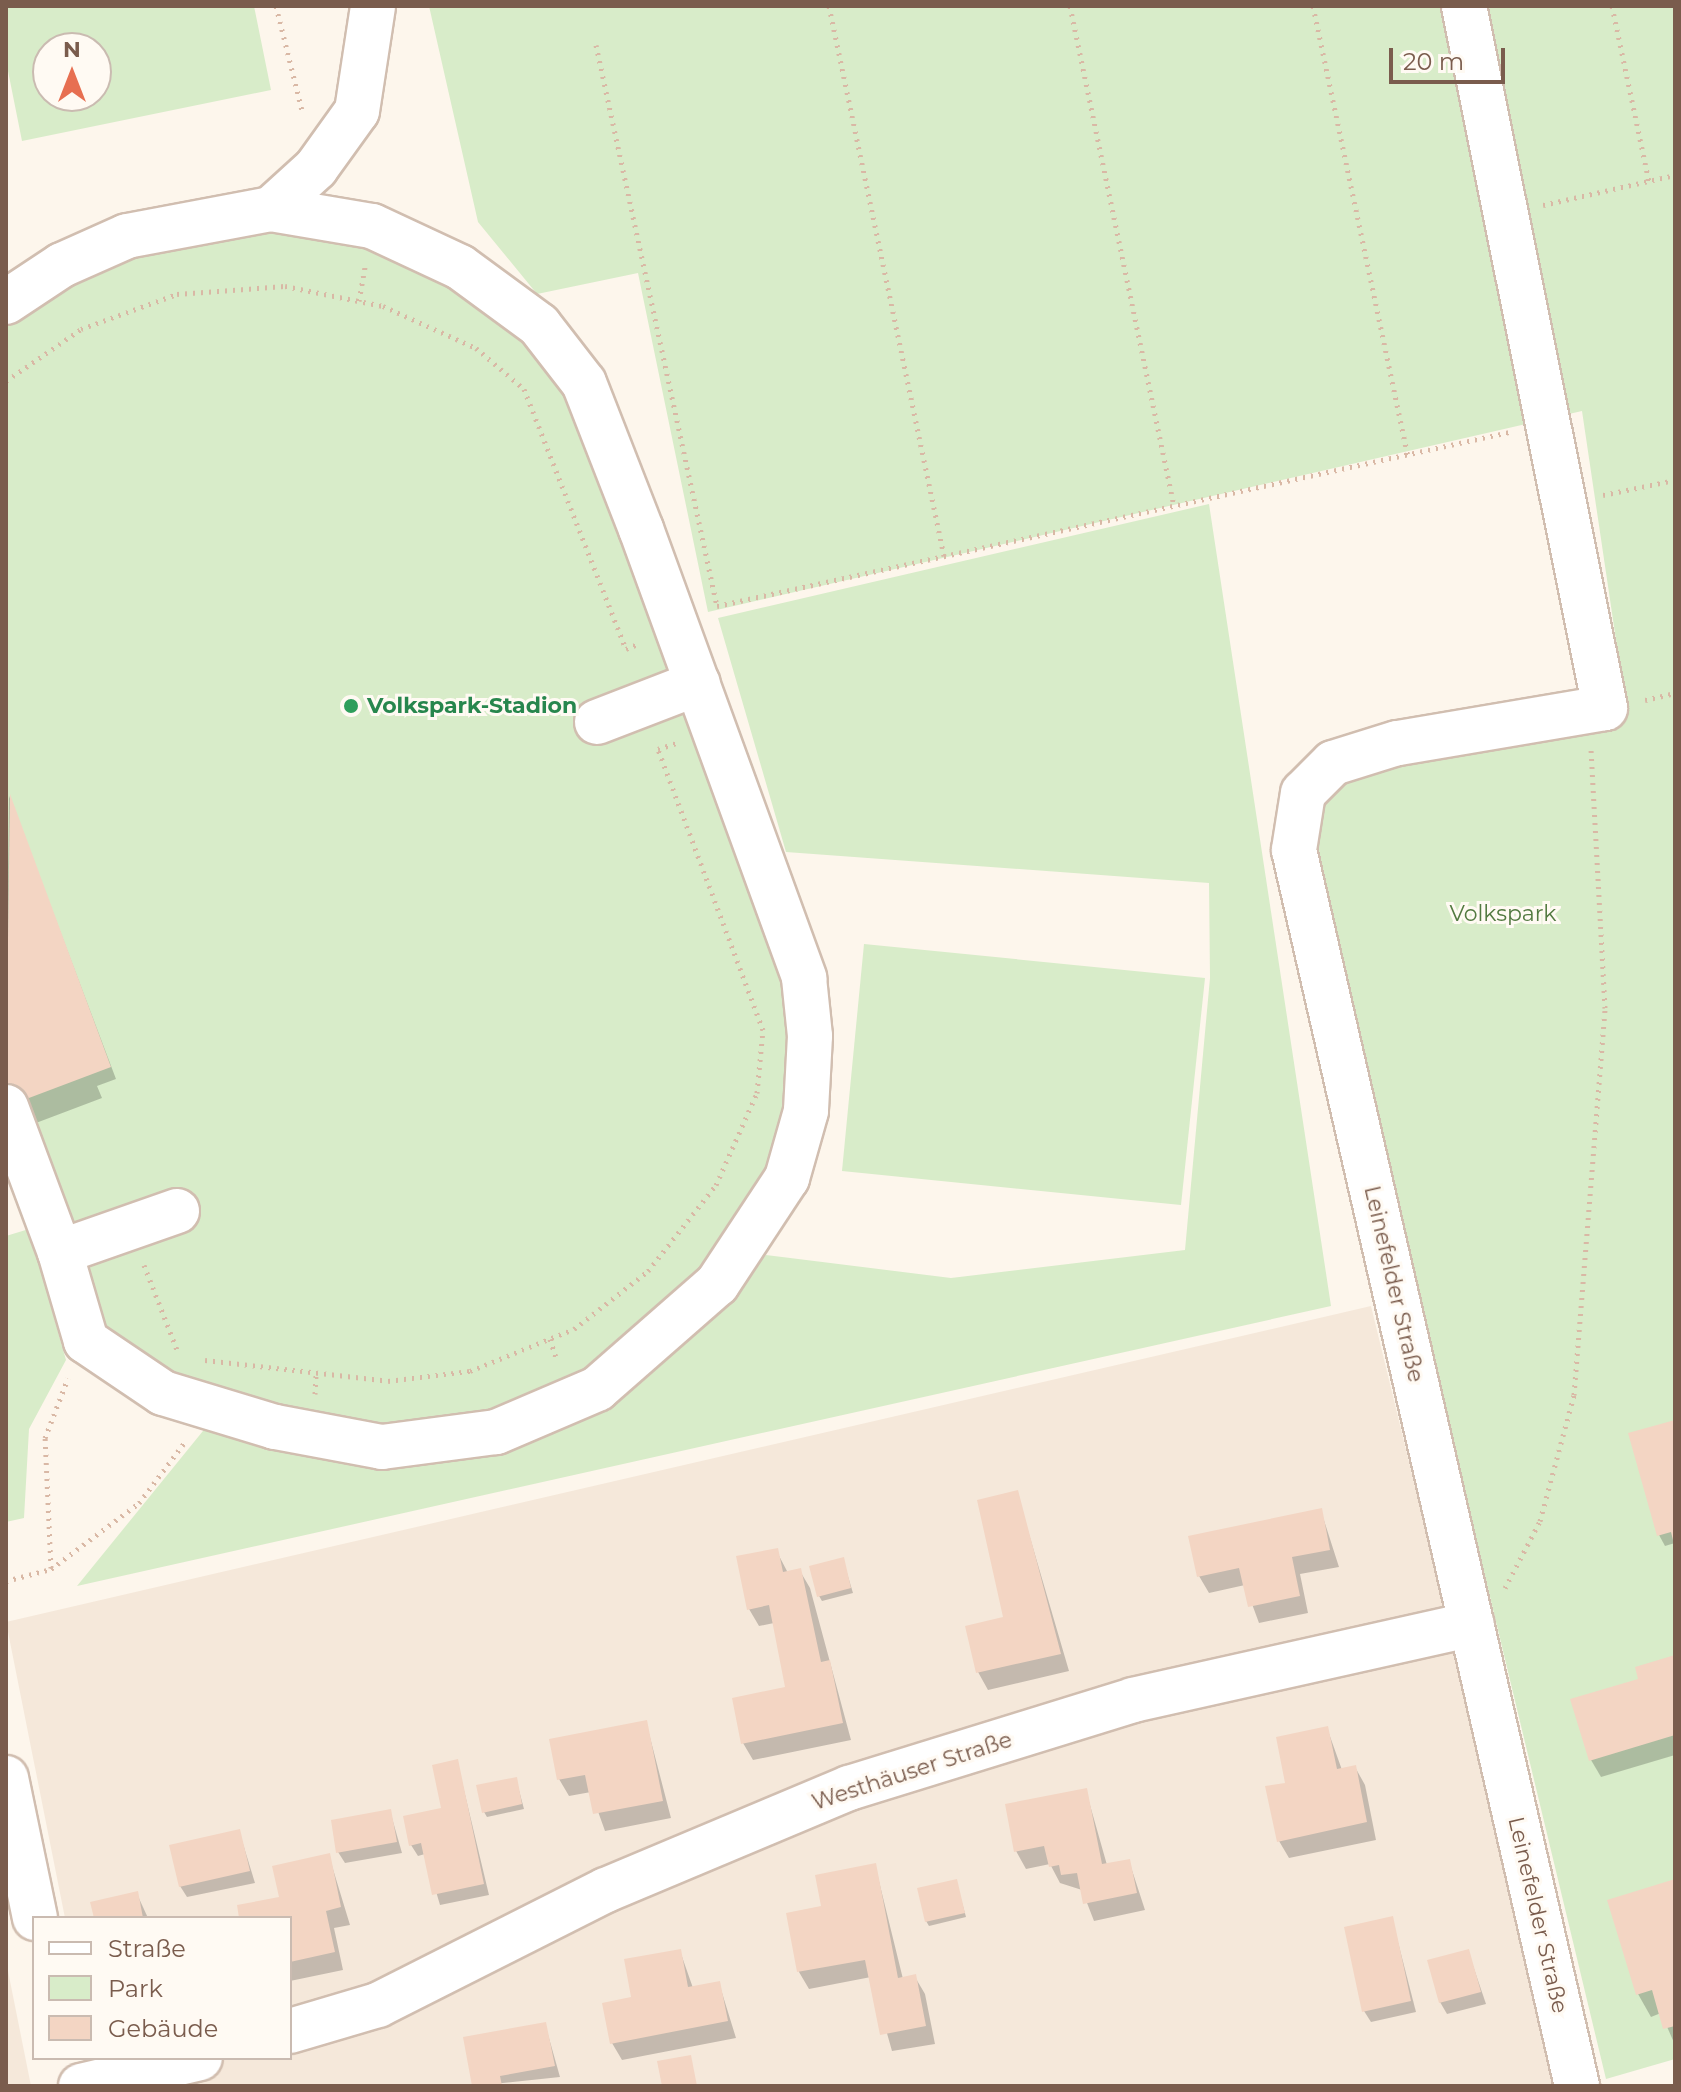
<!DOCTYPE html>
<html>
<head>
<meta charset="utf-8">
<style>
	body { margin:0 }
	#map { position:relative; width:1681px; height:2092px; overflow:hidden; background:#fdf6ec; font-family:Montserrat,sans-serif }
	div>[style] { position:absolute }
	[style*='--x'] { left:calc(var(--x)*1px); top:calc(var(--y)*1px); width:calc(var(--w)*1px); rotate:calc(var(--a)*1deg) }
	.residential>* { inset:0; background:#f5e8da }
	.green>* { inset:0; background:#d8ecc9 }
	.shadow>* { inset:0; background:#0003 }
	.building>* { inset:0; background:#f3d5c3 }
	.path>* { height:5px; margin-top:-2.5px; transform-origin:0; background:repeating-linear-gradient(90deg,#d9b8a5 0 2px,transparent 0 8px) }
	.roads { filter:drop-shadow(2px 0 #d1beb0) drop-shadow(-2px 0 #d1beb0) drop-shadow(0 2px #d1beb0) drop-shadow(0 -2px #d1beb0) }
	.minor>* { height:44px; margin:-22px; padding:0 22px; transform-origin:22px; border-radius:22px; background:#fff }
	.dots>* { width:22px; height:22px; translate:-50% -50%; box-sizing:border-box; border:4px solid #fffaf3; border-radius:50% }
	span { translate:-50% -50%; white-space:nowrap; text-align:center; line-height:1.15; -webkit-text-stroke:6px #fffaf3; paint-order:stroke }
	.leisure-label { font-size:22px; color:#27864d; font-weight:700 }
	.left { translate:0 -50%; text-align:left }
	.park-label { font-size:22px; color:#537a41 }
	.street-label { font-size:22px; color:#7a5c4d }
	.frame { position:absolute; inset:0; border:8px solid #7a5c4d; pointer-events:none }
	.legend { position:absolute; left:32px; top:1916px; width:260px; height:144px; box-sizing:border-box; background:#fffaf3; border:2px solid #cabbb1; margin:0; padding:10px 14px; list-style:none; font-size:24px; color:#7a5c4d }
	.legend li { display:flex; align-items:center; gap:16px; height:40px }
	.legend b { width:40px; border:2px solid #cabbb1 }
	.north { position:absolute; left:32px; top:32px; width:80px; height:80px; box-sizing:border-box; background:#fffaf3; border:2px solid #cabbb1; border-radius:50%; rotate:0deg; font-size:22px; font-weight:700; line-height:32px; text-align:center; color:#7a5c4d }
	.north::after { content:''; display:block; margin:auto; width:28px; height:36px; background:#e76f51; clip-path:polygon(50% 0,100% 100%,50% 72%,0 100%) }
	.scale { position:absolute; left:1389px; top:48px; width:116px; height:36px; box-sizing:border-box; border:4px solid #7a5c4d; border-top:0; padding-left:10px; font-size:24px; line-height:28px; white-space:nowrap; color:#7a5c4d; -webkit-text-stroke:6px #fffaf3; paint-order:stroke }
</style>
</head>
<body>
<div id="map">
	<div class="residential">
		<i style="clip-path:polygon(1371px 1306px,1561px 2086px,100px 2086px,94px 2058px,290px 2058px,290px 1918px,65px 1918px,6px 1622px)"></i>
		<i style="clip-path:polygon(6px 1961px,31px 2086px,6px 2086px)"></i>
	</div>
	<div class="green">
		<i style="clip-path:polygon(evenodd,6px 6px,254px 6px,271px 90px,22px 141px,6px 61px,6px 6px,96px 48px,96px 96px,48px 96px,48px 48px,96px 48px)"></i>
		<i style="clip-path:polygon(429px 6px,1675px 6px,1675px 2059px,1606px 2079px,1312px 857px,1316px 806px,1344px 770px,1627px 714px,1582px 411px,708px 612px,638px 273px,537px 294px,478px 222px)"></i>
		<i style="clip-path:polygon(263px 230px,339px 236px,492px 301px,583px 405px,782px 938px,799px 1059px,767px 1179px,707px 1272px,621px 1353px,525px 1406px,410px 1434px,316px 1425px,118px 1362px,6px 1065px,6px 322px,43px 291px,164px 240px)"></i>
		<i style="clip-path:polygon(1209px 504px,1331px 1306px,77px 1586px,207px 1426px,356px 1460px,573px 1421px,652px 1371px,766px 1255px,951px 1278px,1185px 1250px,1210px 978px,1209px 883px,786px 852px,718px 618px)"></i>
		<i style="clip-path:polygon(864px 944px,1205px 978px,1181px 1205px,842px 1171px)"></i>
		<i style="clip-path:polygon(29px 1229px,66px 1360px,29px 1429px,24px 1518px,6px 1522px,6px 1236px)"></i>
	</div>
	<div class="shadow">
		<i style="clip-path:polygon(9px 796px,116px 1079px,97px 1086px,102px 1098px,28px 1126px,6px 1080px)"></i>
		<i style="clip-path:polygon(1675px 1422px,1675px 1543px,1665px 1546px,1659px 1535px)"></i>
		<i style="clip-path:polygon(1017px 1493px,1069px 1671px,988px 1690px,978px 1672px,1006px 1619px)"></i>
		<i style="clip-path:polygon(1321px 1511px,1339px 1567px,1300px 1574px,1308px 1613px,1259px 1623px,1245px 1585px,1209px 1593px,1199px 1576px)"></i>
		<i style="clip-path:polygon(776px 1550px,788px 1573px,800px 1571px,810px 1588px,851px 1740px,753px 1760px,743px 1743px,788px 1689px,774px 1623px,759px 1626px,749px 1609px)"></i>
		<i style="clip-path:polygon(843px 1560px,853px 1593px,822px 1601px,819px 1596px)"></i>
		<i style="clip-path:polygon(1675px 1657px,1675px 1755px,1601px 1777px,1591px 1760px,1641px 1680px)"></i>
		<i style="clip-path:polygon(646px 1722px,671px 1818px,605px 1831px,591px 1792px,569px 1796px,559px 1779px)"></i>
		<i style="clip-path:polygon(1327px 1728px,1342px 1770px,1355px 1767px,1365px 1785px,1376px 1840px,1289px 1858px,1279px 1841px,1287px 1784px)"></i>
		<i style="clip-path:polygon(457px 1761px,489px 1895px,440px 1905px,425px 1854px,418px 1856px,411px 1845px,443px 1810px)"></i>
		<i style="clip-path:polygon(516px 1779px,524px 1809px,487px 1817px,484px 1812px)"></i>
		<i style="clip-path:polygon(1086px 1791px,1107px 1865px,1129px 1861px,1145px 1910px,1094px 1921px,1082px 1890px,1060px 1883px,1050px 1864px,1026px 1869px,1016px 1851px)"></i>
		<i style="clip-path:polygon(390px 1811px,402px 1853px,345px 1863px,338px 1852px)"></i>
		<i style="clip-path:polygon(239px 1831px,255px 1883px,187px 1897px,180px 1886px)"></i>
		<i style="clip-path:polygon(329px 1856px,350px 1925px,334px 1928px,343px 1970px,290px 1981px,290px 1918px,241px 1918px,281px 1899px)"></i>
		<i style="clip-path:polygon(875px 1865px,903px 1979px,915px 1977px,925px 1994px,935px 2044px,892px 2051px,871px 1977px,809px 1989px,799px 1972px,788px 1914px,823px 1908px)"></i>
		<i style="clip-path:polygon(956px 1881px,966px 1917px,929px 1926px,926px 1921px)"></i>
		<i style="clip-path:polygon(1675px 1881px,1675px 2045px,1661px 2013px,1651px 2017px,1638px 1994px)"></i>
		<i style="clip-path:polygon(137px 1894px,148px 1918px,96px 1918px)"></i>
		<i style="clip-path:polygon(1392px 1919px,1416px 2012px,1371px 2022px,1364px 2011px)"></i>
		<i style="clip-path:polygon(680px 1951px,693px 1988px,719px 1983px,736px 2038px,622px 2060px,612px 2043px,633px 1998px)"></i>
		<i style="clip-path:polygon(1468px 1951px,1486px 2004px,1447px 2014px,1440px 2002px)"></i>
		<i style="clip-path:polygon(545px 2024px,560px 2077px,474px 2086px)"></i>
	</div>
	<div class="building">
		<i style="clip-path:polygon(10px 794px,111px 1067px,13px 1104px,6px 1085px)"></i>
		<i style="clip-path:polygon(1675px 1420px,1675px 1544px,1674px 1544px,1671px 1532px,1657px 1536px,1628px 1433px)"></i>
		<i style="clip-path:polygon(1018px 1490px,1061px 1654px,976px 1673px,965px 1626px,1003px 1617px,977px 1500px)"></i>
		<i style="clip-path:polygon(1322px 1508px,1330px 1550px,1292px 1557px,1300px 1596px,1248px 1607px,1239px 1568px,1197px 1577px,1188px 1536px)"></i>
		<i style="clip-path:polygon(778px 1548px,783px 1572px,801px 1568px,821px 1662px,830px 1660px,843px 1723px,741px 1744px,732px 1698px,785px 1687px,769px 1605px,747px 1610px,736px 1556px)"></i>
		<i style="clip-path:polygon(844px 1557px,851px 1588px,817px 1597px,809px 1566px)"></i>
		<i style="clip-path:polygon(1675px 1655px,1675px 1735px,1589px 1761px,1570px 1699px,1638px 1679px,1635px 1667px)"></i>
		<i style="clip-path:polygon(647px 1720px,663px 1801px,593px 1814px,585px 1775px,557px 1780px,549px 1739px)"></i>
		<i style="clip-path:polygon(1328px 1726px,1337px 1769px,1356px 1765px,1367px 1822px,1277px 1842px,1265px 1786px,1285px 1783px,1276px 1737px)"></i>
		<i style="clip-path:polygon(458px 1759px,484px 1884px,432px 1895px,421px 1843px,409px 1846px,403px 1816px,441px 1808px,432px 1765px)"></i>
		<i style="clip-path:polygon(517px 1777px,522px 1804px,482px 1813px,476px 1785px)"></i>
		<i style="clip-path:polygon(1087px 1788px,1102px 1864px,1130px 1859px,1137px 1893px,1083px 1904px,1077px 1873px,1061px 1875px,1059px 1865px,1049px 1867px,1044px 1846px,1014px 1852px,1005px 1804px)"></i>
		<i style="clip-path:polygon(391px 1809px,397px 1842px,336px 1853px,331px 1820px)"></i>
		<i style="clip-path:polygon(240px 1829px,250px 1871px,179px 1887px,169px 1845px)"></i>
		<i style="clip-path:polygon(330px 1853px,341px 1907px,326px 1911px,335px 1952px,290px 1962px,290px 1918px,239px 1918px,237px 1905px,279px 1897px,272px 1866px)"></i>
		<i style="clip-path:polygon(876px 1863px,898px 1978px,916px 1974px,926px 2026px,880px 2035px,865px 1960px,797px 1972px,786px 1913px,821px 1906px,815px 1875px)"></i>
		<i style="clip-path:polygon(957px 1879px,965px 1913px,925px 1922px,917px 1888px)"></i>
		<i style="clip-path:polygon(1675px 1879px,1675px 2026px,1663px 2029px,1652px 1990px,1636px 1995px,1607px 1900px)"></i>
		<i style="clip-path:polygon(138px 1891px,143px 1918px,94px 1918px,90px 1902px)"></i>
		<i style="clip-path:polygon(1393px 1916px,1411px 2001px,1362px 2012px,1344px 1927px)"></i>
		<i style="clip-path:polygon(681px 1949px,688px 1987px,720px 1981px,728px 2021px,610px 2044px,602px 2003px,631px 1997px,624px 1959px)"></i>
		<i style="clip-path:polygon(1469px 1949px,1481px 1992px,1439px 2003px,1427px 1960px)"></i>
		<i style="clip-path:polygon(546px 2022px,555px 2066px,500px 2076px,502px 2086px,472px 2086px,463px 2037px)"></i>
		<i style="clip-path:polygon(691px 2055px,697px 2086px,662px 2086px,657px 2061px)"></i>
	</div>
	<div class="path">
		<i style="--x:276;--y:6;--w:111;--a:76"></i>
		<i style="--x:829;--y:6;--w:562;--a:78.19"></i>
		<i style="--x:1070;--y:6;--w:511;--a:78.25"></i>
		<i style="--x:1313;--y:6;--w:459;--a:78.1"></i>
		<i style="--x:1612;--y:6;--w:179;--a:78.1"></i>
		<i style="--x:596;--y:45;--w:574;--a:77.83"></i>
		<i style="--x:717;--y:606;--w:812;--a:-12.38"></i>
		<i style="--x:1543;--y:205;--w:135;--a:-12.8"></i>
		<i style="--x:359;--y:301;--w:36;--a:-80"></i>
		<i style="--x:6;--y:381;--w:91;--a:-34.7"></i>
		<i style="--x:81;--y:329;--w:102;--a:-20"></i>
		<i style="--x:177;--y:294;--w:108;--a:-4.2"></i>
		<i style="--x:285;--y:286;--w:100;--a:11.5"></i>
		<i style="--x:383;--y:306;--w:102;--a:24.3"></i>
		<i style="--x:476;--y:348;--w:63;--a:40.5"></i>
		<i style="--x:524;--y:389;--w:279;--a:68.6"></i>
		<i style="--x:626;--y:649;--w:13;--a:-23"></i>
		<i style="--x:1603;--y:495;--w:74;--a:-11.8"></i>
		<i style="--x:1645;--y:700;--w:31;--a:-13"></i>
		<i style="--x:144;--y:1265;--w:93;--a:68.7"></i>
		<i style="--x:550;--y:1339;--w:23;--a:72"></i>
		<i style="--x:205;--y:1360;--w:184;--a:6.5"></i>
		<i style="--x:388;--y:1381;--w:83;--a:-7"></i>
		<i style="--x:470;--y:1371;--w:112;--a:-22"></i>
		<i style="--x:574;--y:1329;--w:94;--a:-38.1"></i>
		<i style="--x:648;--y:1271;--w:110;--a:-51.7"></i>
		<i style="--x:716;--y:1185;--w:101;--a:-66"></i>
		<i style="--x:757;--y:1093;--w:63;--a:-84.6"></i>
		<i style="--x:763;--y:1030;--w:300;--a:-110.5"></i>
		<i style="--x:658;--y:749;--w:19;--a:-18"></i>
		<i style="--x:315;--y:1394;--w:21;--a:-87"></i>
		<i style="--x:51;--y:1568;--w:130;--a:-92.6"></i>
		<i style="--x:45;--y:1438;--w:64;--a:-69"></i>
		<i style="--x:6;--y:1581;--w:47;--a:-14.9"></i>
		<i style="--x:51;--y:1569;--w:110;--a:-36.9"></i>
		<i style="--x:139;--y:1503;--w:76;--a:-53"></i>
		<i style="--x:1505;--y:1588;--w:76;--a:-62.4"></i>
		<i style="--x:1540;--y:1521;--w:131;--a:-74.9"></i>
		<i style="--x:1574;--y:1395;--w:388;--a:-85.4"></i>
		<i style="--x:1605;--y:1008;--w:258;--a:-93.1"></i>
	</div>
	<div class="roads">
		<div class="minor">
			<i style="--x:1464;--y:6;--w:716;--a:78.64"></i>
			<i style="--x:1605;--y:708;--w:211;--a:170.4"></i>
			<i style="--x:1397;--y:743;--w:67;--a:162.6"></i>
			<i style="--x:1333;--y:763;--w:42;--a:135"></i>
			<i style="--x:1303;--y:793;--w:58;--a:99"></i>
			<i style="--x:1294;--y:850;--w:1268;--a:77.1"></i>
			<i style="--x:271;--y:209;--w:61;--a:-42.3"></i>
			<i style="--x:316;--y:168;--w:70;--a:-54.3"></i>
			<i style="--x:357;--y:111;--w:106;--a:-81.3"></i>
			<i style="--x:6;--y:302;--w:67;--a:-33.5"></i>
			<i style="--x:62;--y:265;--w:71;--a:-24"></i>
			<i style="--x:127;--y:236;--w:147;--a:-10.6"></i>
			<i style="--x:271;--y:209;--w:102;--a:9.6"></i>
			<i style="--x:372;--y:226;--w:97;--a:25"></i>
			<i style="--x:460;--y:267;--w:98;--a:36.3"></i>
			<i style="--x:539;--y:325;--w:73;--a:52.2"></i>
			<i style="--x:584;--y:383;--w:157;--a:68.7"></i>
			<i style="--x:641;--y:529;--w:478;--a:70"></i>
			<i style="--x:804;--y:978;--w:58;--a:84.1"></i>
			<i style="--x:810;--y:1036;--w:75;--a:93.1"></i>
			<i style="--x:806;--y:1111;--w:70;--a:105.8"></i>
			<i style="--x:787;--y:1178;--w:127;--a:123.4"></i>
			<i style="--x:717;--y:1284;--w:159;--a:138.8"></i>
			<i style="--x:597;--y:1389;--w:110;--a:156.9"></i>
			<i style="--x:496;--y:1432;--w:115;--a:172.5"></i>
			<i style="--x:382;--y:1447;--w:109;--a:-169.4"></i>
			<i style="--x:275;--y:1427;--w:117;--a:-163.1"></i>
			<i style="--x:163;--y:1393;--w:93;--a:-146"></i>
			<i style="--x:86;--y:1341;--w:93;--a:-106.3"></i>
			<i style="--x:597;--y:722;--w:108;--a:-21.1"></i>
			<i style="--x:6;--y:1107;--w:155;--a:69.6"></i>
			<i style="--x:60;--y:1252;--w:124;--a:-19.3"></i>
			<i style="--x:6;--y:1778;--w:143;--a:78.3"></i>
			<i style="--x:290;--y:2031;--w:92;--a:-16.5"></i>
			<i style="--x:378;--y:2005;--w:255;--a:-26.8"></i>
			<i style="--x:606;--y:1890;--w:264;--a:-22.8"></i>
			<i style="--x:849;--y:1788;--w:297;--a:-17.2"></i>
			<i style="--x:1133;--y:1700;--w:347;--a:-12.6"></i>
			<i style="--x:81;--y:2086;--w:122;--a:-13.2"></i>
		</div>
	</div>
	<div class="dots">
		<i style="left:351px;top:706px;background:#2e9e5b"></i>
	</div>
	<div class="leisure-label">
		<span class="left" style="left:367px;top:706px">Volkspark-Stadion</span>
	</div>
	<div class="park-label">
		<span style="left:1503px;top:914px">Volkspark</span>
	</div>
	<div class="street-label">
		<span style="left:1394px;top:1284px;rotate:77deg">Leinefelder Straße</span>
		<span style="left:912px;top:1771px;rotate:-18deg">Westhäuser Straße</span>
		<span style="left:1538px;top:1915px;rotate:77deg">Leinefelder Straße</span>
	</div>
	<div class="frame"></div>
	<ul class="legend">
	<li><b style="height:10px;background:#fff"></b>Straße</li>
	<li><b style="height:22px;background:#d8ecc9"></b>Park</li>
	<li><b style="height:22px;background:#f3d5c3"></b>Gebäude</li>
	</ul>
	<div class="north">N</div>
	<div class="scale">20 m</div>
</div>
</body>
</html>
